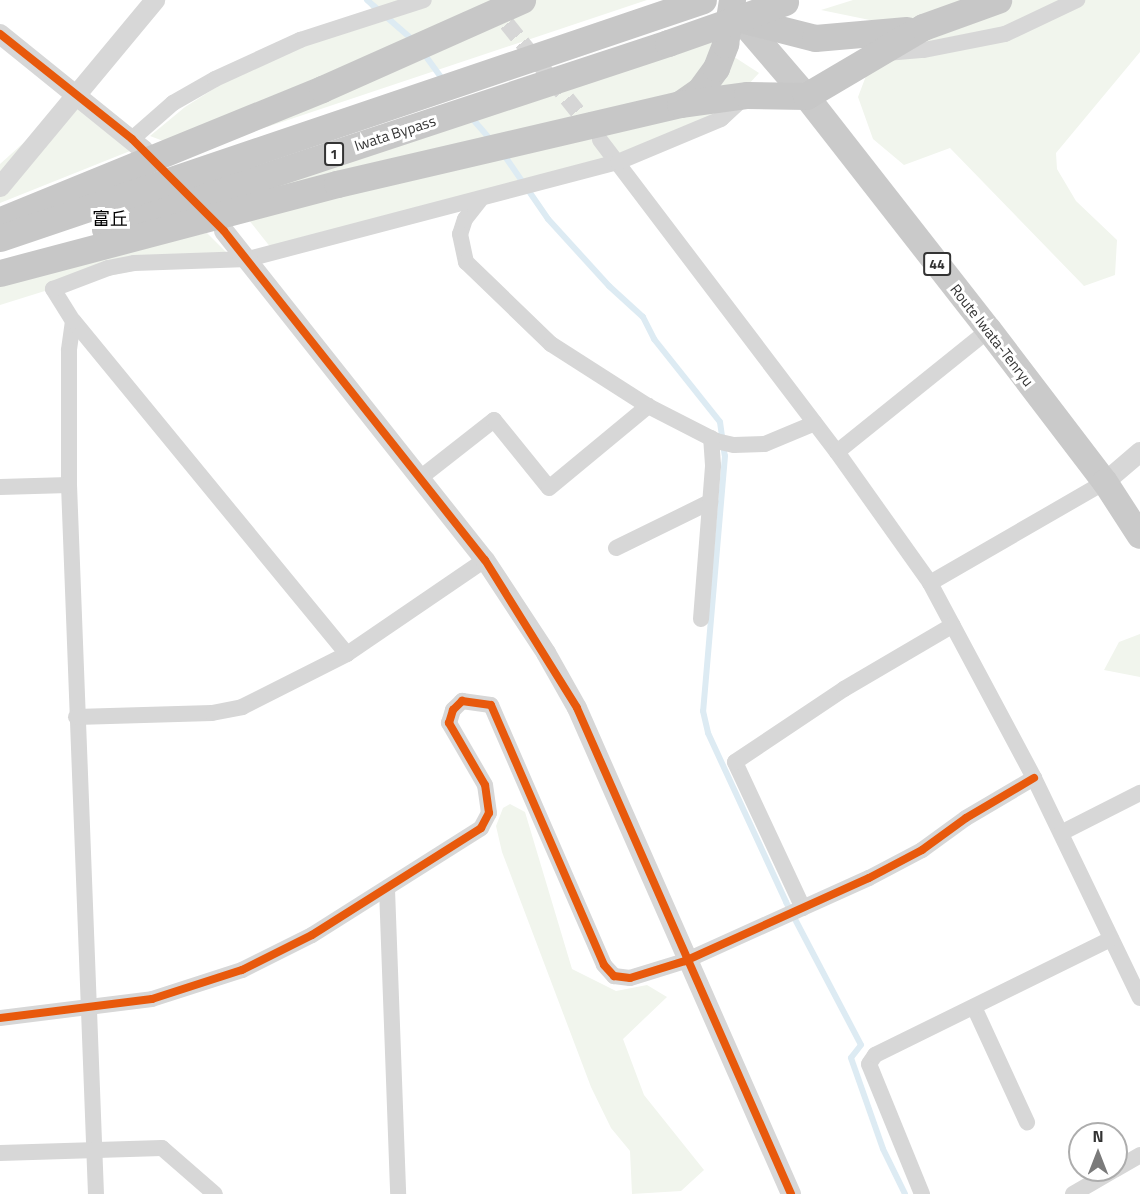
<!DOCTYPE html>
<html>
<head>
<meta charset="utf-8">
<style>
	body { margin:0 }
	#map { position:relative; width:1140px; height:1194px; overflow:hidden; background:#fff; font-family:"Titillium Web","Noto Sans JP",sans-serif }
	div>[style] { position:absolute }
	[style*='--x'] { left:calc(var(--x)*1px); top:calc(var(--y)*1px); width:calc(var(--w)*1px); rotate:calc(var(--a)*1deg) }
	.green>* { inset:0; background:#f1f5ed }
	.stream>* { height:6px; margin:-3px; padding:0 3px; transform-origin:3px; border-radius:3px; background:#ddebf3 }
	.minor-tunnel>* { height:16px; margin-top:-8px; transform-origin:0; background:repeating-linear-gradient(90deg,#d6d6d6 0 16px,transparent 0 24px) }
	.minor>* { height:16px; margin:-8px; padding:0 8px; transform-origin:8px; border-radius:8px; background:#d7d7d7 }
	.tertiary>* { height:20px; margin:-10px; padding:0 10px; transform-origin:10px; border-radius:10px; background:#d7d7d7 }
	.primary>* { height:26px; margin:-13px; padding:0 13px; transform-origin:13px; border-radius:13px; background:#cacaca }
	.trunk>* { height:27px; margin:-13.5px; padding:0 13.5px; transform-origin:13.5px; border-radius:13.5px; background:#c7c7c7 }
	.trunk-bridge>* { height:27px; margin:-13.5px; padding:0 13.5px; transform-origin:13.5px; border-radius:13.5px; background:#c7c7c7 }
	.cycleway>* { height:8px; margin:-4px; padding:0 4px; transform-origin:4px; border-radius:4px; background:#e8590c }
	span { translate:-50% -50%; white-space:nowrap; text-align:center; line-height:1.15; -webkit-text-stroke:6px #fff; paint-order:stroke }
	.shield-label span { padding:2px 4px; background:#fff; border:2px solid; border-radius:4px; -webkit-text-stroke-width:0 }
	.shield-label { font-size:14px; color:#333; font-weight:700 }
	.street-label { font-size:15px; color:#333 }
	.quarter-label { font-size:18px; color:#000 }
	.north { position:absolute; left:1068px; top:1122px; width:60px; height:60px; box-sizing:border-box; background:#fff; border:2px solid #adadad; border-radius:50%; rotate:0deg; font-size:16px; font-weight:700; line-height:24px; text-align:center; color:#333 }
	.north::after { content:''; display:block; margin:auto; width:21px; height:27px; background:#7a7a7a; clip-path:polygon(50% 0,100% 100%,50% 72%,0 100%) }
</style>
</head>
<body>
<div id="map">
	<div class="green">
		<i style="clip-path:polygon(365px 0,647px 0,267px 127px,166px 142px,150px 136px,185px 107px,269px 54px,376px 15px)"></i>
		<i style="clip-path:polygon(853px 0,993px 0,894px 25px,821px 10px)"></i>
		<i style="clip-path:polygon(1014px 0,1140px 0,1140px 52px,1056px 153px,1057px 169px,1076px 201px,1117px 240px,1115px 275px,1084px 286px,950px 148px,904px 165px,873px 139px,858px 97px,869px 68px,929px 34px)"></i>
		<i style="clip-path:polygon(708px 40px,759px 73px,713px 123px,651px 148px,275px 253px,225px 190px)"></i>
		<i style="clip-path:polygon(79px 93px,130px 151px,0 203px,0 164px)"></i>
		<i style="clip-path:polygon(207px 233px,226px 252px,64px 285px,0 305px,0 274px,24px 266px)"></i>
		<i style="clip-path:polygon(1140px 634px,1140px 677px,1104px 670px,1119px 642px)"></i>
		<i style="clip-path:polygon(510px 804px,525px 812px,572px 969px,616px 991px,647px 985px,667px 997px,623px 1039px,644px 1095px,704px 1170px,681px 1191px,632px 1194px,630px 1151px,611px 1128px,591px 1087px,502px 852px,496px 826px,503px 808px)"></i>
	</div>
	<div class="stream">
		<i style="--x:367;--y:0;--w:62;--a:41.1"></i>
		<i style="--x:422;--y:51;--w:37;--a:54"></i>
		<i style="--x:470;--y:116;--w:32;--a:49"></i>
		<i style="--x:502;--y:152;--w:81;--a:55.5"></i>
		<i style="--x:548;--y:219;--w:91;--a:47.7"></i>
		<i style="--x:609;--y:286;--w:46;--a:42.4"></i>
		<i style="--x:643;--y:317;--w:25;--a:63"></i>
		<i style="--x:654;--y:339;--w:106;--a:51.5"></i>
		<i style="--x:720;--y:422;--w:34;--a:82"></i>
		<i style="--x:725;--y:456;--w:256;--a:94.9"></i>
		<i style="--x:703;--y:711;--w:23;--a:77"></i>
		<i style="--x:708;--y:733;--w:186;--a:65.2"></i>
		<i style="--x:786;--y:902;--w:161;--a:62.3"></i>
		<i style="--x:861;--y:1045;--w:16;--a:128"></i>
		<i style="--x:851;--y:1058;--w:96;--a:70.6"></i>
		<i style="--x:883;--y:1149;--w:50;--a:63.9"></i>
	</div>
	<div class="minor-tunnel">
		<i style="--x:492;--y:5;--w:160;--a:51.3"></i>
	</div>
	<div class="minor">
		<i style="--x:886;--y:53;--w:38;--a:-5"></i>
		<i style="--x:924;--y:50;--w:83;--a:-11.2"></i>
		<i style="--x:1005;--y:34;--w:80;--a:-25.3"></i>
		<i style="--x:132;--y:139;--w:55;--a:-41.3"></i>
		<i style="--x:173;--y:103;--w:48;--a:-29.7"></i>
		<i style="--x:215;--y:79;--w:94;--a:-24.6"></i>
		<i style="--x:300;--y:40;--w:130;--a:-17.9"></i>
		<i style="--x:600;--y:140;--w:392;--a:52.8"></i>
		<i style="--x:837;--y:452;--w:161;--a:54.6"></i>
		<i style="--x:930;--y:583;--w:221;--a:61.9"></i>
		<i style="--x:1034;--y:778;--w:244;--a:64.3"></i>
		<i style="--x:480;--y:200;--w:24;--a:128"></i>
		<i style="--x:465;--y:219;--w:16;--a:108"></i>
		<i style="--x:460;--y:234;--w:29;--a:78"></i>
		<i style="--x:466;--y:262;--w:118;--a:44"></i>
		<i style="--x:551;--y:344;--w:115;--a:32.6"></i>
		<i style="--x:648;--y:406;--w:76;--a:27.2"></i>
		<i style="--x:716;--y:441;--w:18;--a:13"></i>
		<i style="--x:734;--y:445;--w:31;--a:-2"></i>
		<i style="--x:765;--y:444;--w:54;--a:-22.8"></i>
		<i style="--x:73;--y:321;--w:30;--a:98"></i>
		<i style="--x:69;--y:351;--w:134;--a:90"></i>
		<i style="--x:69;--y:485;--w:710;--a:87.82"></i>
		<i style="--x:837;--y:452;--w:195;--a:-38.8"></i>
		<i style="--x:420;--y:478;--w:94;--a:-38.1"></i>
		<i style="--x:494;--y:420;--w:87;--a:51"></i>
		<i style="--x:549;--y:488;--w:129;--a:-39.6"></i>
		<i style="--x:0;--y:487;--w:69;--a:-1.7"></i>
		<i style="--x:616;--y:548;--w:105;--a:-26.1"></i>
		<i style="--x:930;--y:583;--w:202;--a:-30"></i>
		<i style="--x:701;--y:619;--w:154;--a:-85.5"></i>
		<i style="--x:713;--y:465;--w:27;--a:-94"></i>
		<i style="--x:347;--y:654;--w:431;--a:-129.4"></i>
		<i style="--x:73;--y:321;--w:38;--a:-122"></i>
		<i style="--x:53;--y:289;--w:59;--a:-20.9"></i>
		<i style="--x:108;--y:268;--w:26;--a:-11"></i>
		<i style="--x:134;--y:263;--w:114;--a:-2"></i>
		<i style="--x:248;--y:259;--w:383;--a:-14.7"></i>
		<i style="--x:618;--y:162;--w:112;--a:-22.7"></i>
		<i style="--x:721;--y:119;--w:34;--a:-43"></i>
		<i style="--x:76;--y:717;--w:136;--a:-1.7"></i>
		<i style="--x:212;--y:713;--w:31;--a:-11"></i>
		<i style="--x:242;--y:707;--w:118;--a:-26.8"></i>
		<i style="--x:347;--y:654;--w:167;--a:-34.3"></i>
		<i style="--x:1061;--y:833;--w:89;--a:-26.9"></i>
		<i style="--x:387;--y:889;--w:305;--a:87.9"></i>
		<i style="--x:803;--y:908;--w:161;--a:-115"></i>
		<i style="--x:735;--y:762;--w:131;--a:-33.8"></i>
		<i style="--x:844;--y:689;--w:126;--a:-30.4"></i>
		<i style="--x:974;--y:1007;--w:127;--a:65.3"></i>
		<i style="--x:0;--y:1018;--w:153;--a:-7.1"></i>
		<i style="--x:152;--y:999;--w:95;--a:-17.9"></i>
		<i style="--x:242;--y:970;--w:78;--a:-26.6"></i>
		<i style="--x:312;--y:935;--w:200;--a:-32.3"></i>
		<i style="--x:481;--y:828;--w:17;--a:-62"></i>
		<i style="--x:489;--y:813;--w:28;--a:-98"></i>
		<i style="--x:485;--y:785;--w:72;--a:-120.1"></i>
		<i style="--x:449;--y:723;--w:14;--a:-73"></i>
		<i style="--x:453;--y:710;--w:13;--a:-45"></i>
		<i style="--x:462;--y:701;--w:29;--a:8"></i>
		<i style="--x:491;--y:705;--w:283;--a:66.5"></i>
		<i style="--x:604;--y:965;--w:15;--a:48"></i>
		<i style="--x:614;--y:976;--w:16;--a:7"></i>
		<i style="--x:630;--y:978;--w:58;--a:-17.2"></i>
		<i style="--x:685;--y:961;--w:202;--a:-24.3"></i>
		<i style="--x:869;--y:878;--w:60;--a:-27.8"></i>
		<i style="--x:922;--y:850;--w:54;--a:-36"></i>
		<i style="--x:966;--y:818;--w:79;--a:-30.5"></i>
		<i style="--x:0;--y:1153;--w:162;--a:-1.8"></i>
		<i style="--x:162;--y:1148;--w:70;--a:41"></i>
		<i style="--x:1116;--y:1169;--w:28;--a:-30"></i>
		<i style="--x:922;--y:1194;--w:140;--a:-112.2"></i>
		<i style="--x:869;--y:1064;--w:11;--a:-56"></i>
		<i style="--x:875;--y:1055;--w:263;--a:-26.2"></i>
		<i style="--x:1073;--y:1194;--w:48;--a:-30.3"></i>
	</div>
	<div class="tertiary">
		<i style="--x:0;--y:34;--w:185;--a:38.9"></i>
		<i style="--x:0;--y:187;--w:243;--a:-50.3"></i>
		<i style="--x:224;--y:231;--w:420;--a:51.6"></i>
		<i style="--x:485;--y:560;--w:111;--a:56.7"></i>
		<i style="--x:546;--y:653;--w:63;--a:60.6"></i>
		<i style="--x:577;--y:708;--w:531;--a:66.23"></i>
		<i style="--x:1105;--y:482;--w:46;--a:-40.6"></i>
	</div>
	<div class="primary">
		<i style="--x:734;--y:12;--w:111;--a:49.4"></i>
		<i style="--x:806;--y:96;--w:297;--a:52"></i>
		<i style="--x:989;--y:330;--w:191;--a:52.7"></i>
		<i style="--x:1105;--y:482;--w:64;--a:57.1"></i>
	</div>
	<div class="trunk">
		<i style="--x:740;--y:19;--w:77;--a:14.2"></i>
		<i style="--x:815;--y:38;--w:92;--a:-5"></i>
		<i style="--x:680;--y:104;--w:24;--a:-35"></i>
		<i style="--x:700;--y:90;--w:27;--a:-54"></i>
		<i style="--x:716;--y:68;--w:26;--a:-69"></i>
		<i style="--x:725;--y:44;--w:45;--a:-81"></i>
		<i style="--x:1;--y:220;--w:347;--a:-22.2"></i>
		<i style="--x:322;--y:89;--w:219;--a:-24"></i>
		<i style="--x:105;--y:229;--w:593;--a:-18.28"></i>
		<i style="--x:0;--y:238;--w:742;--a:-18.7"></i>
		<i style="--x:0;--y:273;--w:349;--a:-14.8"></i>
		<i style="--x:337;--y:184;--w:352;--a:-13.1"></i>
		<i style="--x:680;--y:104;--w:68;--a:-7.7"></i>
		<i style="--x:747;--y:95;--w:59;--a:1"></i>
		<i style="--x:806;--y:96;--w:136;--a:-30.5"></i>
		<i style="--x:923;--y:27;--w:80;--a:-19.8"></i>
	</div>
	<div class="trunk-bridge">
		<i style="--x:668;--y:43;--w:124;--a:-19.3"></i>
	</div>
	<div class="cycleway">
		<i style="--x:0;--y:34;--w:169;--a:38.5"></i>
		<i style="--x:132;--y:139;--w:130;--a:45"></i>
		<i style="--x:224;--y:231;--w:420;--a:51.6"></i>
		<i style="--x:485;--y:560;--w:174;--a:58.1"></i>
		<i style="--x:577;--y:708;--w:531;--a:66.23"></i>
		<i style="--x:0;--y:1018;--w:153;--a:-7.1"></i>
		<i style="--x:152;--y:999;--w:95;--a:-17.9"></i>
		<i style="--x:242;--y:970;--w:78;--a:-26.6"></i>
		<i style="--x:312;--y:935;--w:200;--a:-32.3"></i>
		<i style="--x:481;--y:828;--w:17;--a:-62"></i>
		<i style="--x:489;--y:813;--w:28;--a:-98"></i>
		<i style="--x:485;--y:785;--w:72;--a:-120.1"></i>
		<i style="--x:449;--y:723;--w:14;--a:-73"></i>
		<i style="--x:453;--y:710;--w:13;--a:-45"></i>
		<i style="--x:462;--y:701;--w:29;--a:8"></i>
		<i style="--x:491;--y:705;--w:283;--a:66.5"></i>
		<i style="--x:604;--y:965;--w:15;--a:48"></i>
		<i style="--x:614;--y:976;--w:16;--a:7"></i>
		<i style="--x:630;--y:978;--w:58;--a:-17.2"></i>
		<i style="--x:685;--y:961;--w:202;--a:-24.3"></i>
		<i style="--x:869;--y:878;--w:60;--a:-27.8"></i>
		<i style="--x:922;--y:850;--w:54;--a:-36"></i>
		<i style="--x:966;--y:818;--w:79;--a:-30.5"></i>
	</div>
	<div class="shield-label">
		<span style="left:334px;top:154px">1</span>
		<span style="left:937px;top:264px">44</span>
	</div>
	<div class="street-label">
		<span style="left:395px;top:133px;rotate:-18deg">Iwata Bypass</span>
		<span style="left:992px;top:335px;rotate:52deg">Route Iwata-Tenryu</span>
	</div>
	<div class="quarter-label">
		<span style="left:110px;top:219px">富丘</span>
	</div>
	<div class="north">N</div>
</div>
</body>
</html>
